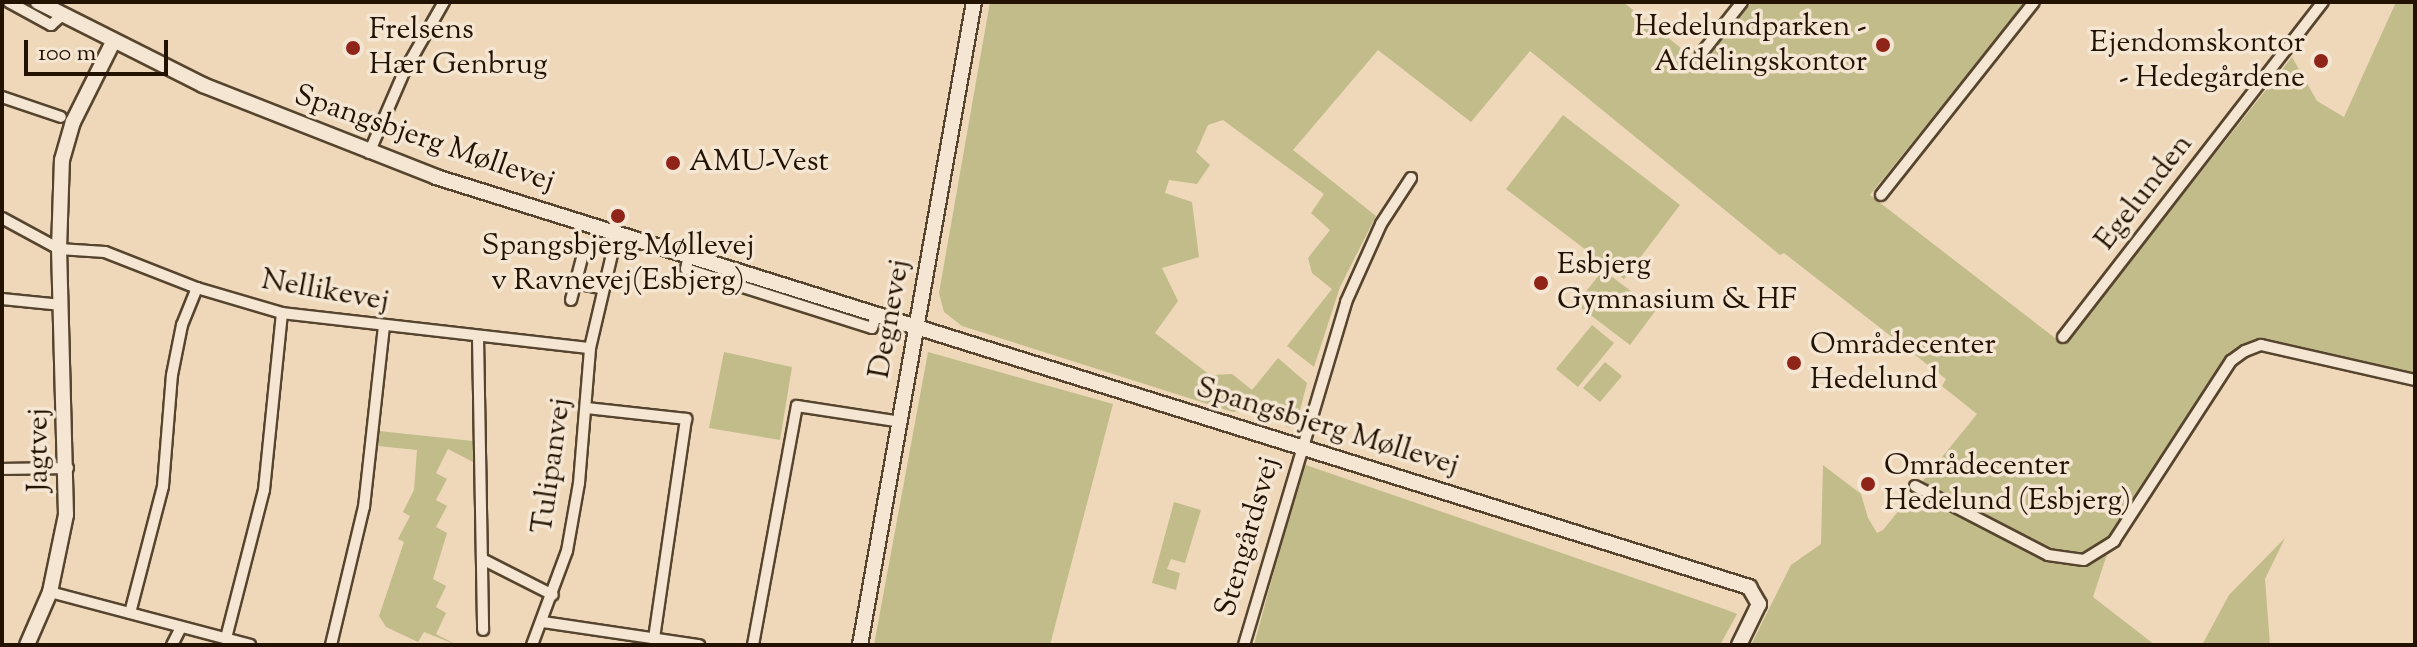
<!DOCTYPE html>
<html>
<head>
<meta charset="utf-8">
<style>
	body { margin:0 }
	#map { position:relative; width:2417px; height:647px; overflow:hidden; background:#eed8b9; font-family:"Sorts Mill Goudy",serif }
	div>[style] { position:absolute }
	[style*='--x'] { left:calc(var(--x)*1px); top:calc(var(--y)*1px); width:calc(var(--w)*1px); rotate:calc(var(--a)*1deg) }
	.green>* { inset:0; background:#c1bc8a }
	.roads { filter:drop-shadow(2px 0 #56442e) drop-shadow(-2px 0 #56442e) drop-shadow(0 2px #56442e) drop-shadow(0 -2px #56442e) }
	.minor>* { height:10px; margin:-5px; padding:0 5px; transform-origin:5px; border-radius:5px; background:#f4e6d2 }
	.tertiary>* { height:14px; margin:-7px; padding:0 7px; transform-origin:7px; border-radius:7px; background:#f4e6d2 }
	.dots>* { width:22px; height:22px; translate:-50% -50%; box-sizing:border-box; border:4px solid #f4e6d2; border-radius:50% }
	span { translate:-50% -50%; white-space:nowrap; text-align:center; line-height:1.15; -webkit-text-stroke:7px #f4e6d2; paint-order:stroke }
	.poi-label { font-size:30px; color:#241200 }
	.right { translate:-100% -50%; text-align:right }
	.left { translate:0 -50%; text-align:left }
	.street-label { font-size:30px; color:#241200 }
	.frame { position:absolute; inset:0; border:4px solid #241200; pointer-events:none }
	.scale { position:absolute; left:24px; top:40px; width:144px; height:36px; box-sizing:border-box; border:4px solid #241200; border-top:0; padding-left:10px; font-size:24px; line-height:28px; white-space:nowrap; color:#241200; -webkit-text-stroke:6px #f4e6d2; paint-order:stroke }
</style>
</head>
<body>
<div id="map">
	<div class="green">
		<i style="clip-path:polygon(990px 2px,1623px 2px,1701px 64px,1752px 2px,2025px 2px,1870px 195px,2064px 345px,2292px 57px,2317px 101px,2344px 117px,2396px 2px,2415px 2px,2415px 377px,2263px 343px,2239px 346px,2179px 428px,2114px 533px,2093px 597px,2155px 645px,1751px 645px,1791px 565px,1821px 544px,1823px 465px,1861px 494px,1868px 518px,1877px 533px,1883px 530px,1977px 414px,1942px 386px,1946px 379px,1784px 253px,1780px 255px,1530px 51px,1471px 122px,1378px 50px,1293px 150px,1376px 216px,1340px 287px,1314px 367px,1287px 346px,1332px 289px,1312px 273px,1308px 258px,1330px 230px,1311px 213px,1324px 194px,1223px 120px,1208px 125px,1196px 152px,1210px 165px,1197px 184px,1169px 180px,1165px 193px,1192px 202px,1199px 257px,1162px 268px,1178px 301px,1155px 333px,1210px 375px,1232px 374px,1252px 390px,1278px 358px,1307px 383px,1296px 426px,1289px 428px,1256px 409px,1233px 412px,962px 326px,944px 312px,939px 293px)"></i>
		<i style="clip-path:polygon(1563px 115px,1680px 205px,1624px 279px,1506px 189px)"></i>
		<i style="clip-path:polygon(1603px 270px,1656px 310px,1630px 345px,1576px 304px)"></i>
		<i style="clip-path:polygon(1592px 325px,1614px 343px,1578px 387px,1556px 369px)"></i>
		<i style="clip-path:polygon(724px 352px,792px 367px,780px 440px,709px 428px)"></i>
		<i style="clip-path:polygon(928px 352px,1113px 404px,1050px 645px,874px 645px)"></i>
		<i style="clip-path:polygon(1605px 362px,1622px 376px,1600px 402px,1583px 388px)"></i>
		<i style="clip-path:polygon(379px 431px,473px 441px,473px 462px,448px 449px,436px 473px,447px 479px,436px 500px,447px 506px,436px 527px,447px 533px,433px 579px,446px 586px,436px 607px,446px 613px,436px 634px,457px 645px,424px 632px,418px 642px,386px 627px,379px 616px,404px 542px,398px 539px,410px 516px,403px 512px,414px 490px,417px 450px,378px 446px)"></i>
		<i style="clip-path:polygon(1303px 464px,1727px 610px,1737px 614px,1720px 645px,1254px 645px)"></i>
		<i style="clip-path:polygon(1174px 502px,1201px 510px,1185px 563px,1171px 559px,1167px 569px,1180px 573px,1176px 590px,1152px 583px)"></i>
		<i style="clip-path:polygon(2285px 538px,2265px 579px,2270px 645px,2202px 645px,2229px 595px)"></i>
	</div>
	<div class="roads">
		<div class="minor">
			<i style="--x:9;--y:2;--w:48;--a:28.7"></i>
			<i style="--x:51;--y:25;--w:15;--a:-42"></i>
			<i style="--x:1701;--y:54;--w:66;--a:-51.7"></i>
			<i style="--x:2;--y:97;--w:62;--a:18.7"></i>
			<i style="--x:369;--y:153;--w:88;--a:-66.6"></i>
			<i style="--x:404;--y:72;--w:81;--a:-60.3"></i>
			<i style="--x:1881;--y:195;--w:246;--a:-51.6"></i>
			<i style="--x:2;--y:218;--w:65;--a:28.5"></i>
			<i style="--x:59;--y:249;--w:46;--a:3.7"></i>
			<i style="--x:105;--y:252;--w:99;--a:21.4"></i>
			<i style="--x:197;--y:288;--w:89;--a:16.4"></i>
			<i style="--x:282;--y:313;--w:310;--a:6.5"></i>
			<i style="--x:689;--y:255;--w:14;--a:102"></i>
			<i style="--x:686;--y:269;--w:195;--a:17.6"></i>
			<i style="--x:872;--y:328;--w:16;--a:-72"></i>
			<i style="--x:576;--y:283;--w:25;--a:12"></i>
			<i style="--x:2;--y:299;--w:60;--a:5.7"></i>
			<i style="--x:571;--y:300;--w:52;--a:-75.4"></i>
			<i style="--x:478;--y:337;--w:293;--a:89"></i>
			<i style="--x:2063;--y:337;--w:424;--a:-52.2"></i>
			<i style="--x:587;--y:408;--w:100;--a:6.3"></i>
			<i style="--x:686;--y:419;--w:222;--a:98.3"></i>
			<i style="--x:2;--y:469;--w:66;--a:-0.9"></i>
			<i style="--x:1915;--y:486;--w:150;--a:27.4"></i>
			<i style="--x:2048;--y:555;--w:36;--a:8"></i>
			<i style="--x:2084;--y:560;--w:36;--a:-32"></i>
			<i style="--x:2114;--y:541;--w:215;--a:-57"></i>
			<i style="--x:2231;--y:361;--w:17;--a:-36"></i>
			<i style="--x:2245;--y:351;--w:17;--a:-21"></i>
			<i style="--x:2261;--y:345;--w:158;--a:12.8"></i>
			<i style="--x:484;--y:560;--w:77;--a:26.9"></i>
			<i style="--x:50;--y:592;--w:207;--a:14.8"></i>
			<i style="--x:130;--y:613;--w:131;--a:-75.4"></i>
			<i style="--x:163;--y:486;--w:111;--a:-85.4"></i>
			<i style="--x:172;--y:375;--w:51;--a:-78.7"></i>
			<i style="--x:182;--y:325;--w:40;--a:-68"></i>
			<i style="--x:543;--y:622;--w:158;--a:8.4"></i>
			<i style="--x:226;--y:638;--w:153;--a:-75.6"></i>
			<i style="--x:264;--y:490;--w:178;--a:-84.2"></i>
			<i style="--x:172;--y:645;--w:20;--a:-63"></i>
			<i style="--x:331;--y:645;--w:142;--a:-76.6"></i>
			<i style="--x:364;--y:507;--w:181;--a:-83.7"></i>
			<i style="--x:532;--y:645;--w:100;--a:-69.6"></i>
			<i style="--x:567;--y:551;--w:69;--a:-80"></i>
			<i style="--x:579;--y:483;--w:135;--a:-85.3"></i>
			<i style="--x:590;--y:348;--w:118;--a:-76.8"></i>
			<i style="--x:753;--y:645;--w:243;--a:-79.6"></i>
			<i style="--x:797;--y:406;--w:105;--a:8.7"></i>
			<i style="--x:1244;--y:645;--w:358;--a:-73.4"></i>
			<i style="--x:1346;--y:302;--w:85;--a:-65.8"></i>
			<i style="--x:1381;--y:224;--w:55;--a:-56.9"></i>
		</div>
		<div class="tertiary">
			<i style="--x:38;--y:2;--w:185;--a:26.7"></i>
			<i style="--x:203;--y:85;--w:251;--a:21.5"></i>
			<i style="--x:436;--y:177;--w:1376;--a:17.34"></i>
			<i style="--x:1749;--y:587;--w:20;--a:60"></i>
			<i style="--x:1759;--y:604;--w:46;--a:116"></i>
			<i style="--x:27;--y:645;--w:58;--a:-66.5"></i>
			<i style="--x:50;--y:592;--w:79;--a:-78.3"></i>
			<i style="--x:66;--y:515;--w:266;--a:-91.5"></i>
			<i style="--x:59;--y:249;--w:89;--a:-88.1"></i>
			<i style="--x:62;--y:160;--w:40;--a:-74"></i>
			<i style="--x:73;--y:122;--w:89;--a:-63.4"></i>
			<i style="--x:860;--y:645;--w:653;--a:-79.95"></i>
		</div>
	</div>
	<div class="dots">
		<i style="left:1883px;top:45px;background:#8f2418"></i>
		<i style="left:353px;top:48px;background:#8f2418"></i>
		<i style="left:2321px;top:61px;background:#8f2418"></i>
		<i style="left:673px;top:163px;background:#8f2418"></i>
		<i style="left:618px;top:216px;background:#8f2418"></i>
		<i style="left:1541px;top:283px;background:#8f2418"></i>
		<i style="left:1794px;top:363px;background:#8f2418"></i>
		<i style="left:1868px;top:484px;background:#8f2418"></i>
	</div>
	<div class="poi-label">
		<span class="right" style="left:1867px;top:45px">Hedelundparken -<br>Afdelingskontor</span>
		<span class="left" style="left:369px;top:48px">Frelsens<br>Hær Genbrug</span>
		<span class="right" style="left:2305px;top:61px">Ejendomskontor<br>- Hedegårdene</span>
		<span class="left" style="left:689px;top:163px">AMU-Vest</span>
		<span style="left:618px;top:264px">Spangsbjerg Møllevej<br>v Ravnevej(Esbjerg)</span>
		<span class="left" style="left:1557px;top:283px">Esbjerg<br>Gymnasium &amp; HF</span>
		<span class="left" style="left:1810px;top:363px">Områdecenter<br>Hedelund</span>
		<span class="left" style="left:1884px;top:484px">Områdecenter<br>Hedelund (Esbjerg)</span>
	</div>
	<div class="street-label">
		<span style="left:424px;top:140px;rotate:19deg">Spangsbjerg Møllevej</span>
		<span style="left:2145px;top:193px;rotate:-52deg">Egelunden</span>
		<span style="left:325px;top:292px;rotate:10deg">Nellikevej</span>
		<span style="left:891px;top:319px;rotate:-80deg">Degnevej</span>
		<span style="left:1327px;top:428px;rotate:17deg">Spangsbjerg Møllevej</span>
		<span style="left:40px;top:450px;rotate:-90deg">Jagtvej</span>
		<span style="left:553px;top:466px;rotate:-82deg">Tulipanvej</span>
		<span style="left:1249px;top:537px;rotate:-74deg">Stengårdsvej</span>
	</div>
	<div class="frame"></div>
	<div class="scale">100 m</div>
</div>
</body>
</html>
